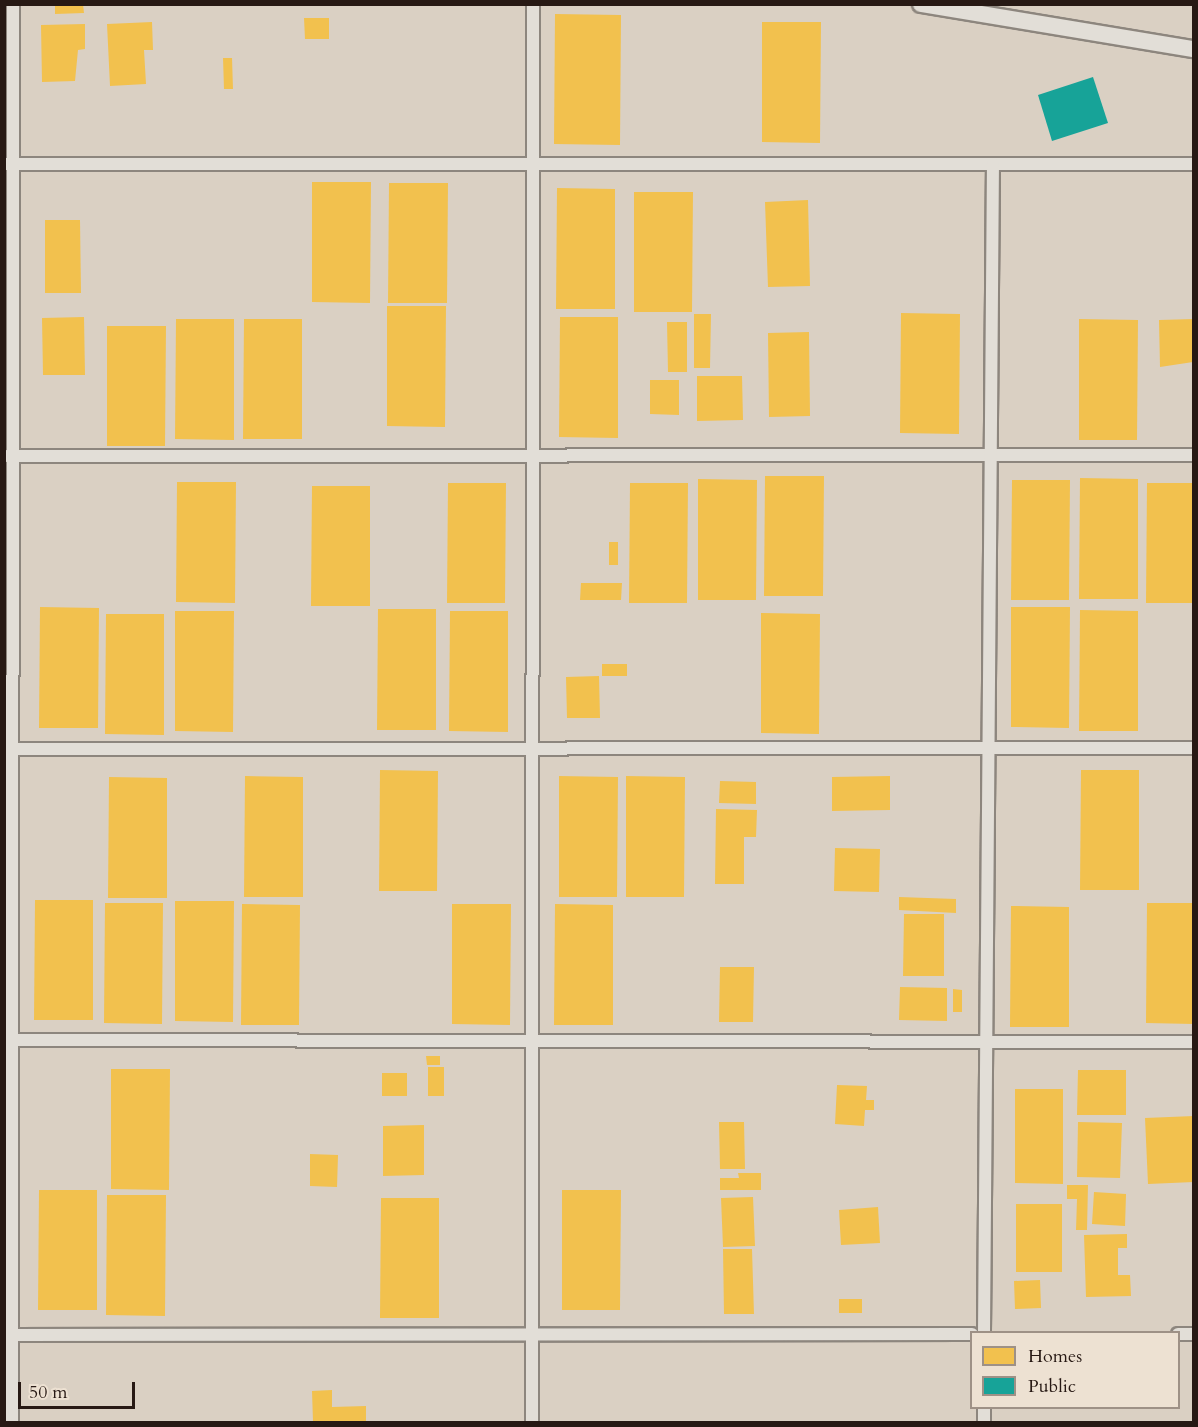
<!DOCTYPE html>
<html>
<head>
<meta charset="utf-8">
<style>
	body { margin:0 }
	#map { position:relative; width:1198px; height:1427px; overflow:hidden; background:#dad0c3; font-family:Cardo,serif }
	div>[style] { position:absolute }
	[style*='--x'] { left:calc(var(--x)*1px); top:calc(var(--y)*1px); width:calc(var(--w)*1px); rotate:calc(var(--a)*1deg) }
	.homes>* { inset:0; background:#f2c14e }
	.public>* { inset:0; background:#17a398 }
	.roads { filter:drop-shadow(2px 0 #8d867e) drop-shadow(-2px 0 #8d867e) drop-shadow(0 2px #8d867e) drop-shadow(0 -2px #8d867e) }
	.street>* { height:12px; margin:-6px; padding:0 6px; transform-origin:6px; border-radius:6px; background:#e2ded7 }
	.secondary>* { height:16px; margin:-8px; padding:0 8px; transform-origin:8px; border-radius:8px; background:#e2ded7 }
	span { translate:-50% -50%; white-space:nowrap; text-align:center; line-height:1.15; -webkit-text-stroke:6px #ede1d2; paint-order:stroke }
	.frame { position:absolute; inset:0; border:6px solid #271914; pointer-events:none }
	.legend { position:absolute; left:970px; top:1331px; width:210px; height:78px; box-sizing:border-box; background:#ede1d2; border:2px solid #9e9186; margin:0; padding:8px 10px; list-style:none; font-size:18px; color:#271914 }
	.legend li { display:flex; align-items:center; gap:12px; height:30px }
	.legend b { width:30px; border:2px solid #9e9186 }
	.scale { position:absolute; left:18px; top:1382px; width:117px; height:27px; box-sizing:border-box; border:3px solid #271914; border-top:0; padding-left:8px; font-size:18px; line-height:21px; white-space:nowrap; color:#271914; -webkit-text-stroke:4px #ede1d2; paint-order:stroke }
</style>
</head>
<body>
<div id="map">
	<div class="homes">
		<i style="clip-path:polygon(55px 4px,83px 4px,84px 13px,55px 14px)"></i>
		<i style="clip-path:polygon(555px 14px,621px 15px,620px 145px,554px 144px)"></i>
		<i style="clip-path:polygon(304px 18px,329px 18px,329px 39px,305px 39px)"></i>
		<i style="clip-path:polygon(152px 22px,153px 50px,144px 50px,146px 84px,110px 86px,107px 24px)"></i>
		<i style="clip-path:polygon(762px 22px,821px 22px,820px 143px,762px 142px)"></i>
		<i style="clip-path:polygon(85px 24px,85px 49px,78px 50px,75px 81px,42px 82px,41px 25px)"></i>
		<i style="clip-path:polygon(223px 58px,232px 58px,233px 89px,224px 89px)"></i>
		<i style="clip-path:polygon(312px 182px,371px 182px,370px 303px,312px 302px)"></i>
		<i style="clip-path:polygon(389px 183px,448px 183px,447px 303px,388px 303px)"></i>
		<i style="clip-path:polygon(557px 188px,615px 189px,615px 309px,556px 309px)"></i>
		<i style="clip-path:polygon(634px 192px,693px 192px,692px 312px,634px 312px)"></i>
		<i style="clip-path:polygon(808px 200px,810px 286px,768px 287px,765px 202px)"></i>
		<i style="clip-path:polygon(45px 220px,80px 220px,81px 293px,45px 293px)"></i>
		<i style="clip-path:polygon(387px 306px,446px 306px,445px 427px,387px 426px)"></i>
		<i style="clip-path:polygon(901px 313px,960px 314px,959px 434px,900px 433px)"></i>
		<i style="clip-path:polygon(694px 314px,711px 314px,710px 368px,694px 368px)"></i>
		<i style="clip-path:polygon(84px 317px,85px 375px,43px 375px,42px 318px)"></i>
		<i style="clip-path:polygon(560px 317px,618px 317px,618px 438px,559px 437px)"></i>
		<i style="clip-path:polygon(176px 319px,234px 319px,234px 440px,175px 439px)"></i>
		<i style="clip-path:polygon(244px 319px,302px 319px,302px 439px,243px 439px)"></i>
		<i style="clip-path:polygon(1079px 319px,1138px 320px,1137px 440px,1079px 440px)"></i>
		<i style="clip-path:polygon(1194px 319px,1193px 362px,1160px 367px,1159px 320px)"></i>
		<i style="clip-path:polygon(667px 322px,687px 322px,687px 372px,668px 372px)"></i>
		<i style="clip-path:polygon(107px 326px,166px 326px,165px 446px,107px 446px)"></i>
		<i style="clip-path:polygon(809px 332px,810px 416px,769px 417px,768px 333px)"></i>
		<i style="clip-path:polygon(697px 376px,742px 376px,743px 420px,697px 421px)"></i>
		<i style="clip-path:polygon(650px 380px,679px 380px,679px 415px,650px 414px)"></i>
		<i style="clip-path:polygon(765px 476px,824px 476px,823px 596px,764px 596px)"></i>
		<i style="clip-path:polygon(1080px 478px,1138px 479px,1138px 599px,1079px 599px)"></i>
		<i style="clip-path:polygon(698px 479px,757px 480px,756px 600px,698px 600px)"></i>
		<i style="clip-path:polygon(1012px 480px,1070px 480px,1069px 600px,1011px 600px)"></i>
		<i style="clip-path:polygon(177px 482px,236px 482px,235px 603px,176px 602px)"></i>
		<i style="clip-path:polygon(448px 483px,506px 483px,505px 603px,447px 603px)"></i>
		<i style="clip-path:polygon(630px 483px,688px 483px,687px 603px,629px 603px)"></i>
		<i style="clip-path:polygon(1147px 483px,1194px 483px,1194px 603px,1146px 603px)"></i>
		<i style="clip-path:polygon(312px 486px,370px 486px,370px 606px,311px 606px)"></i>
		<i style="clip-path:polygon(609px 542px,618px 542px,618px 565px,609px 565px)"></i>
		<i style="clip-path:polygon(581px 583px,622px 583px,621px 600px,580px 600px)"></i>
		<i style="clip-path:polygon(40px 607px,99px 608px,98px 728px,39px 728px)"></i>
		<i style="clip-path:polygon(1011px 607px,1070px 607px,1069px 728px,1011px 727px)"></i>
		<i style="clip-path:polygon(378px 609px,436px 609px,436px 730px,377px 730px)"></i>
		<i style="clip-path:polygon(1080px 610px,1138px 611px,1138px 731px,1079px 731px)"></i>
		<i style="clip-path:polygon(175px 611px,234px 611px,233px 732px,175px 731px)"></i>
		<i style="clip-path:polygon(450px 611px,508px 611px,508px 732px,449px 731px)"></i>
		<i style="clip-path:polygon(761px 613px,820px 614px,819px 734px,761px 733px)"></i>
		<i style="clip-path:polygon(106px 614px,164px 614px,164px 735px,105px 734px)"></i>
		<i style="clip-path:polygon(602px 664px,627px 664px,627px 676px,602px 676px)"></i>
		<i style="clip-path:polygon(599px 676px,600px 718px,567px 718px,566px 677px)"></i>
		<i style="clip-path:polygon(380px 770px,438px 771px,437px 891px,379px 891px)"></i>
		<i style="clip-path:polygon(1081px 770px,1139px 770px,1139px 890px,1080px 890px)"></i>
		<i style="clip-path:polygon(245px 776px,303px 777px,303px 897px,244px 897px)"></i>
		<i style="clip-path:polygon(559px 776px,618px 777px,617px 897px,559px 897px)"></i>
		<i style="clip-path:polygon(626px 776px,685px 777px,684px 897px,626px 897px)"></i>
		<i style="clip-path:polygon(890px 776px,890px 810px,832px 811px,832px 777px)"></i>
		<i style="clip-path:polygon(109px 777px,167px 778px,167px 898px,108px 898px)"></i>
		<i style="clip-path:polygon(720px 781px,756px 782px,756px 804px,719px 803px)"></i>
		<i style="clip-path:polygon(716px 809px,757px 810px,756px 837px,744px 837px,744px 884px,715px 884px)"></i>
		<i style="clip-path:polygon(835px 848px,880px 849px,879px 892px,834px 891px)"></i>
		<i style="clip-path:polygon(899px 897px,956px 899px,956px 913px,899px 910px)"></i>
		<i style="clip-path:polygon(35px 900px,93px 900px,93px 1020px,34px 1020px)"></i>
		<i style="clip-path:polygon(175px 901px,234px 901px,233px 1022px,175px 1021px)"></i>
		<i style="clip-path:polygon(105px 903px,163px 903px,162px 1024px,104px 1023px)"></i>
		<i style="clip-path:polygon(1147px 903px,1194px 903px,1194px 1024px,1146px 1023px)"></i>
		<i style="clip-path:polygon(242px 904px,300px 905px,299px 1025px,241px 1025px)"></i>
		<i style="clip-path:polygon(452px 904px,511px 904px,510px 1025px,452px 1024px)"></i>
		<i style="clip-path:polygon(555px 904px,613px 905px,613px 1025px,554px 1025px)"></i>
		<i style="clip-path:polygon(1011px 906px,1069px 907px,1069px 1027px,1010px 1027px)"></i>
		<i style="clip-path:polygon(904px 914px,944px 914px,944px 976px,903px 976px)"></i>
		<i style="clip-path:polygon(720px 967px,754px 967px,753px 1022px,719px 1022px)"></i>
		<i style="clip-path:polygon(900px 987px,947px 988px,947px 1021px,899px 1020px)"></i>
		<i style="clip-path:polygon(953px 989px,962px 990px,962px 1012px,953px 1012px)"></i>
		<i style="clip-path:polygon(426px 1056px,440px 1056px,440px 1065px,427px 1065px)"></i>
		<i style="clip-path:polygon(428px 1067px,444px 1067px,444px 1096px,428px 1096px)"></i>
		<i style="clip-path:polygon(111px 1069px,170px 1069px,169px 1190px,111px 1189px)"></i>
		<i style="clip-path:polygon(1078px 1070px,1126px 1070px,1126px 1115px,1077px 1115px)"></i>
		<i style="clip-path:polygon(382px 1073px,407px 1073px,407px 1096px,382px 1096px)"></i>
		<i style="clip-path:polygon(837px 1085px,867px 1086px,866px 1100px,874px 1100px,874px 1110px,865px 1110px,864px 1126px,835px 1124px)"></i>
		<i style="clip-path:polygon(1015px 1089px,1063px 1089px,1063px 1184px,1015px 1183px)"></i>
		<i style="clip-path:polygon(1194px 1116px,1194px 1182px,1148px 1184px,1145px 1118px)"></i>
		<i style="clip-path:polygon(719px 1122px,744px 1122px,745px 1169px,720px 1169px)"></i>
		<i style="clip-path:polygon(1078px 1122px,1122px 1123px,1120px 1178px,1077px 1177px)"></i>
		<i style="clip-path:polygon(424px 1125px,424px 1175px,383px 1176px,383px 1126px)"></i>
		<i style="clip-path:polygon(310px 1154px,338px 1155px,337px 1187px,310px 1186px)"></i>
		<i style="clip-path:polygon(738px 1173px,761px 1173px,761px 1190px,720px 1190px,720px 1178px,739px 1178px)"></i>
		<i style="clip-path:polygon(1067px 1185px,1088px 1185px,1087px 1230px,1076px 1230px,1077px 1199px,1067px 1199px)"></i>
		<i style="clip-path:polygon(39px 1190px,97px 1190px,97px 1310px,38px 1310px)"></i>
		<i style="clip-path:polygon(562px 1190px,621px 1190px,620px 1310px,562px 1310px)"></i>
		<i style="clip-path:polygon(1094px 1192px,1126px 1194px,1125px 1226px,1092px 1224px)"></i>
		<i style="clip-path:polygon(107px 1195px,166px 1195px,165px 1316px,106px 1315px)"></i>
		<i style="clip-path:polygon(753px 1197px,755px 1246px,723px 1247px,721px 1198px)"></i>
		<i style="clip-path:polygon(381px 1198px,439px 1198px,439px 1318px,380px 1318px)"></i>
		<i style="clip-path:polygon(1016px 1204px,1062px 1204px,1062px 1272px,1016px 1272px)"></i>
		<i style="clip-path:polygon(878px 1207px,880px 1243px,841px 1245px,839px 1210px)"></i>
		<i style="clip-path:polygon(1127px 1234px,1127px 1248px,1118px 1248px,1118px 1275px,1130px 1275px,1131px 1296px,1086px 1297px,1084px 1235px)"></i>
		<i style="clip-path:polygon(723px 1249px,752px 1249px,754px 1314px,724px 1314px)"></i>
		<i style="clip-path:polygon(1040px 1280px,1041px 1308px,1015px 1309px,1014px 1281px)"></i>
		<i style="clip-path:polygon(839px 1299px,862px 1299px,862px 1313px,839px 1313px)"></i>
		<i style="clip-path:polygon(332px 1390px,332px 1407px,366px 1406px,366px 1422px,313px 1422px,312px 1391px)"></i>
	</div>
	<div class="public">
		<i style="clip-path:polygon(1093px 77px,1108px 123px,1052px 141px,1038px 95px)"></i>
	</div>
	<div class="roads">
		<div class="street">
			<i style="--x:4;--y:164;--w:1190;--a:0"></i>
			<i style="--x:7;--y:456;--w:1187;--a:-0.05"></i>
			<i style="--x:7;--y:749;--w:1187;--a:-0.05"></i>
			<i style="--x:7;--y:1040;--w:1187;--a:0.1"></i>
			<i style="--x:984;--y:1332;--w:1168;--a:-89.56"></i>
			<i style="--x:1178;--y:1334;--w:16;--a:0"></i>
			<i style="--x:7;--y:1335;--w:965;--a:-0.06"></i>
			<i style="--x:12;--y:1422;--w:1418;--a:-89.96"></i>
			<i style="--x:532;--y:1422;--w:1418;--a:-89.96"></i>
			<i style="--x:984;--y:1422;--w:14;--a:-90"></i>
		</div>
		<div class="secondary">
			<i style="--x:921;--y:4;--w:277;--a:9.4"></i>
		</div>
	</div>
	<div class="frame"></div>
	<ul class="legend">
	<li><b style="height:16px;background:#f2c14e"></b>Homes</li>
	<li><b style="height:16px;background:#17a398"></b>Public</li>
	</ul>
	<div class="scale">50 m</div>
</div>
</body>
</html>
